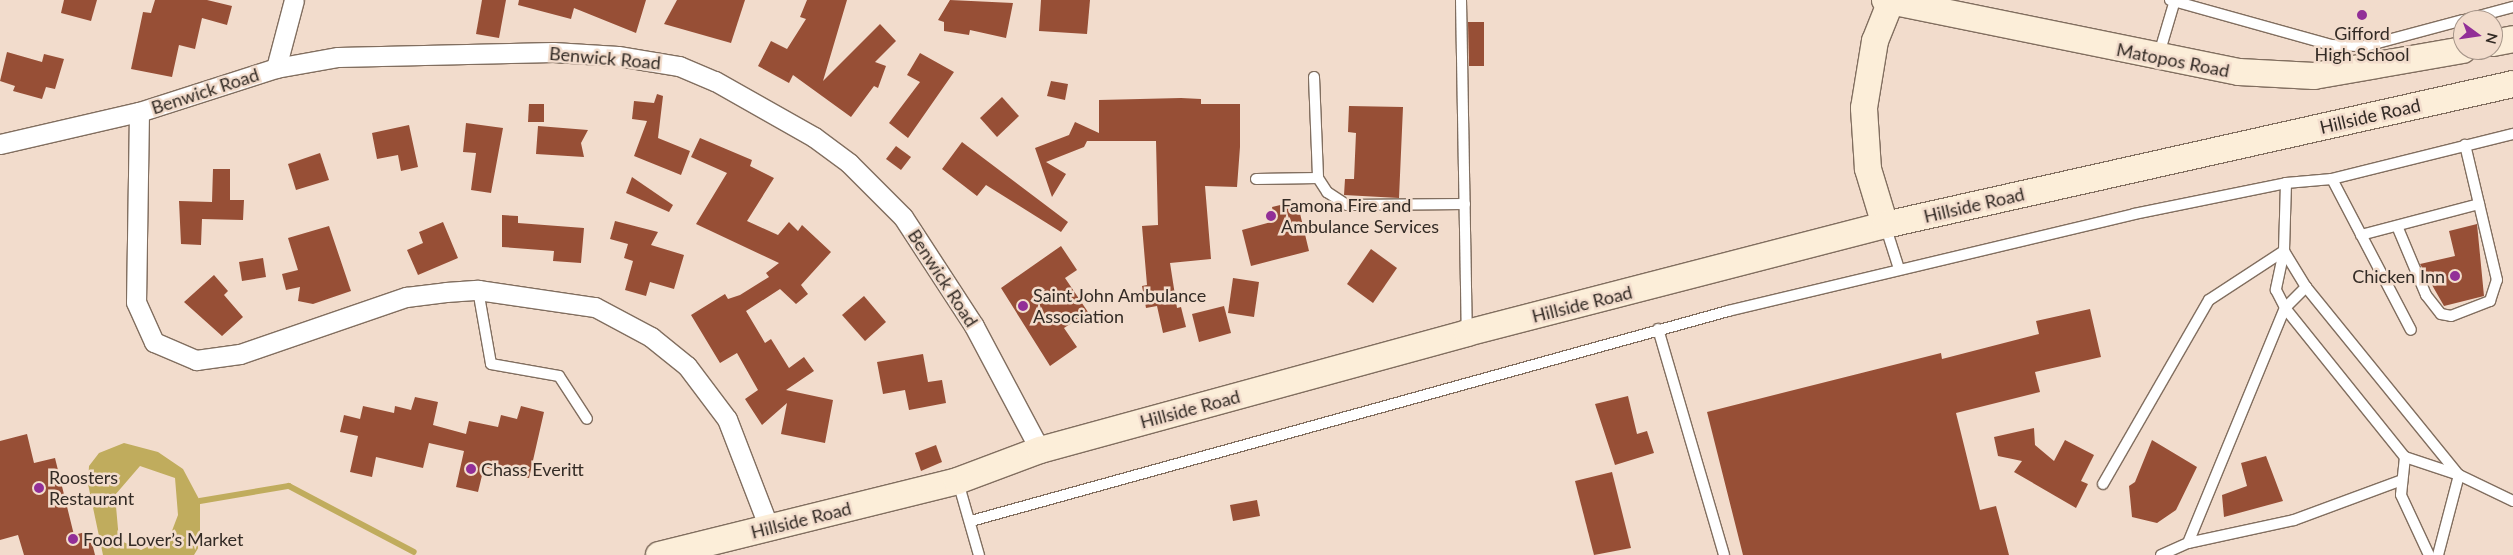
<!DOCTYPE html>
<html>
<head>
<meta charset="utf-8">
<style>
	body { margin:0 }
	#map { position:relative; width:2513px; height:555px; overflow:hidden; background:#f2dccc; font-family:Lato,sans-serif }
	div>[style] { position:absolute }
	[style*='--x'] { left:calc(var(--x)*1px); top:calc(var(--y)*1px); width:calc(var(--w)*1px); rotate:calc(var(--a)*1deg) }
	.water>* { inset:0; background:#c0ac5d }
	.stream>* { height:5.5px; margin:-2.75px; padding:0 2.75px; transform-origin:2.75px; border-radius:2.75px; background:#c0ac5d }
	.building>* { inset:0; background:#974f36 }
	.roads { filter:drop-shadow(1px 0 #816e5f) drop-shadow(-1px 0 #816e5f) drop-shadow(0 1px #816e5f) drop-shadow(0 -1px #816e5f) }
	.lane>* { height:10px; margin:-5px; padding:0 5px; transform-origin:5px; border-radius:5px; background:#fff }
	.street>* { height:19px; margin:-9.5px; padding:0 9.5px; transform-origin:9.5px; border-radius:9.5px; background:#fff }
	.secondary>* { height:26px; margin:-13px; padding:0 13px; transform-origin:13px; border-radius:13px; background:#fceed9 }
	.dots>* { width:14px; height:14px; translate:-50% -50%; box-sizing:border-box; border:2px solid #f2dccc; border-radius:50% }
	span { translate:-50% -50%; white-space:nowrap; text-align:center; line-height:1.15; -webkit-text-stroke:5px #f2dccc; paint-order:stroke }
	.poi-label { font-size:18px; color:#332b25 }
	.left { translate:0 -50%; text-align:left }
	.right { translate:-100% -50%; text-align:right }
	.street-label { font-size:18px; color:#332b25 }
	.north { position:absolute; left:2453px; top:10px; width:50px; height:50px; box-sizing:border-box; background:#f2dccc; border:1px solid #a69589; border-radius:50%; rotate:104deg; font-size:14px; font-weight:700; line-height:20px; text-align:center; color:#332b25 }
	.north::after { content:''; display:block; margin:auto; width:18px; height:22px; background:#922f97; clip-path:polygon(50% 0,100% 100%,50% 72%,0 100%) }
</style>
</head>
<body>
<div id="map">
	<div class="water">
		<i style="clip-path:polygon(evenodd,124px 443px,158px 452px,183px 469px,200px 501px,200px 545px,194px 555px,103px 555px,88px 484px,89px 466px,99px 453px,124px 443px,140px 466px,175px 478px,178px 515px,170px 536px,141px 550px,119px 540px,115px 495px,140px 466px)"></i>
	</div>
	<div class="stream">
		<i style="--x:200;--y:501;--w:90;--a:-9.6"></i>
		<i style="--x:289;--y:486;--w:141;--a:27.8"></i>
	</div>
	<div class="building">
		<i style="clip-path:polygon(64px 0,97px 0,91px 21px,61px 13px)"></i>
		<i style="clip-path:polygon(155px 0,207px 0,232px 6px,227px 25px,202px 18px,195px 49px,179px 45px,172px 77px,131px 69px,143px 12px,151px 13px)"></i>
		<i style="clip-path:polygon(482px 0,506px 0,499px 38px,476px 34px)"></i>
		<i style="clip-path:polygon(519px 0,646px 0,636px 33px,574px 8px,571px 19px,518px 5px)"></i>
		<i style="clip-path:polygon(677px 0,745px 0,731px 43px,664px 24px)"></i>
		<i style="clip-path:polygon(807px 0,847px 0,823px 81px,880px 24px,896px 41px,875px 62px,886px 66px,878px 88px,874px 86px,851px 117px,793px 75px,789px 83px,758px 66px,771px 41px,787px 49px,806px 19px,800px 17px)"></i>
		<i style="clip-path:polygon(950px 0,1013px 3px,1006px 38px,970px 30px,969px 35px,944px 31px,944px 22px,938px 20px)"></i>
		<i style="clip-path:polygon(1041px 0,1090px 0,1087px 34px,1039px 31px)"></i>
		<i style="clip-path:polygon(1468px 22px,1484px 22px,1484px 66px,1469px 66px)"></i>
		<i style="clip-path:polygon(7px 52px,42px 62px,44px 54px,64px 59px,55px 89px,46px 87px,42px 99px,13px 91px,15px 86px,0 81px)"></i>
		<i style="clip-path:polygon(920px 53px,954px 72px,908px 138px,889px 123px,920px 82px,907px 75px)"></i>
		<i style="clip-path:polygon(1051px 81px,1068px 84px,1065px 100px,1047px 96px)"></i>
		<i style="clip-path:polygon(657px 94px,663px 96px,658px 138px,690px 151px,681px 175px,634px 156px,647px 121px,632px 119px,634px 101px,654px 103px)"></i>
		<i style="clip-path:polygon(1002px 97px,1019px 116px,997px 137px,980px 118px)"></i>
		<i style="clip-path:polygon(1181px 98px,1201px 99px,1201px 104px,1240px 104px,1240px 147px,1237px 187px,1205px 186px,1211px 259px,1170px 263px,1177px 308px,1181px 307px,1186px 327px,1163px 333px,1157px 306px,1146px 308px,1142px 286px,1147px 285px,1142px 226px,1158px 225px,1156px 141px,1087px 141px,1084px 147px,1046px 162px,1066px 174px,1052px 197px,1035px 148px,1069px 135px,1075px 122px,1099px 133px,1099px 100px)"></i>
		<i style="clip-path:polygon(529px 104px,544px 104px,544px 122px,528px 122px)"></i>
		<i style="clip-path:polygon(1349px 106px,1403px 107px,1399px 198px,1344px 195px,1345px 179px,1354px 179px,1356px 133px,1348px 132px)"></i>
		<i style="clip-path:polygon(466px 123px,503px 128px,491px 193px,471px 190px,476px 153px,463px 152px)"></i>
		<i style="clip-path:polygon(409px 125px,418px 167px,401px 171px,398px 155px,377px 159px,372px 133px)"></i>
		<i style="clip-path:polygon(538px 126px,588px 130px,581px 143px,584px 157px,536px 154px)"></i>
		<i style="clip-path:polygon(700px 138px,752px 160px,750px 166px,774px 178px,747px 221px,778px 235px,789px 222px,798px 231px,802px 225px,831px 252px,801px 285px,808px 294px,796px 304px,780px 289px,746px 311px,765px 343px,771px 339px,789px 368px,804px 357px,814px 371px,786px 390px,833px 400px,825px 443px,781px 434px,787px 403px,762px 425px,745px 399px,758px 390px,737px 353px,720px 363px,691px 315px,725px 294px,728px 299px,740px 295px,769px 277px,766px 273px,779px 263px,696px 224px,727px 173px,691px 157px)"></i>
		<i style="clip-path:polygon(962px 142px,1068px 222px,1061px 232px,986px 185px,977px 196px,942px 169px)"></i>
		<i style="clip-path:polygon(896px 146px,911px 157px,901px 170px,886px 159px)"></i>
		<i style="clip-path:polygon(320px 153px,329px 180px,296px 190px,288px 164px)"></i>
		<i style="clip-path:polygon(213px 169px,230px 169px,230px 200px,244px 200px,243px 220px,202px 219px,201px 245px,181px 244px,179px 201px,212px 202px)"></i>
		<i style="clip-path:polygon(632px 177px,673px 205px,669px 212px,626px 193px)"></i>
		<i style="clip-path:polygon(1297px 201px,1309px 251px,1251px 266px,1242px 230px,1275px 221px,1272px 207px)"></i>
		<i style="clip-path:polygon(502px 215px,518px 216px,518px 223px,584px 228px,581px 263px,553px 261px,554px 251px,502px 247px)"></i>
		<i style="clip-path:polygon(615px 221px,658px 232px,651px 245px,684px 255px,674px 289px,650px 282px,646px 296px,625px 290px,633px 261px,624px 258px,628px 244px,610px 239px)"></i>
		<i style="clip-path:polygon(443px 222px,458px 258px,418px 275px,407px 250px,423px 243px,419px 232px)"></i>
		<i style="clip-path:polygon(2477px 224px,2484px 296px,2444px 306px,2420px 264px,2455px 256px,2449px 231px)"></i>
		<i style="clip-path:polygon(329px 226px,351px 291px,313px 304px,298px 301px,300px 287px,286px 290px,282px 274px,298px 270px,288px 238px)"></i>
		<i style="clip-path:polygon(1061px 246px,1077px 270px,1065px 278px,1088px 312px,1064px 328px,1077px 347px,1050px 366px,1001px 288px)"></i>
		<i style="clip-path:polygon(1371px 249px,1397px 268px,1373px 303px,1347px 284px)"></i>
		<i style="clip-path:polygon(263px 258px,266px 277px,242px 281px,239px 262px)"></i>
		<i style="clip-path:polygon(214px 275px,228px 291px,224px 295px,243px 317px,222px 336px,184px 302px)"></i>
		<i style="clip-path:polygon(1233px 278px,1259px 282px,1254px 317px,1228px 313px)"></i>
		<i style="clip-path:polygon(864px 296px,886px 322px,865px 341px,842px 315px)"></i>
		<i style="clip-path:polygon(1224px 306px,1231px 333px,1199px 342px,1192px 314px)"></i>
		<i style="clip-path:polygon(2090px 309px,2101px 357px,2035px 372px,2040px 392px,1956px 413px,1980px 510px,1996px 506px,2009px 555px,1743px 555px,1707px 412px,1941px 353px,1942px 359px,2039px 334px,2036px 321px)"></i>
		<i style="clip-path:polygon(923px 354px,928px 382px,942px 380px,946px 403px,909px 410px,905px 390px,883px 394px,877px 362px)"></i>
		<i style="clip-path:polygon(1628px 396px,1637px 434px,1647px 431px,1654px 453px,1615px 465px,1595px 404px)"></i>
		<i style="clip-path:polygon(415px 397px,438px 402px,433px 425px,466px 434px,469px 421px,498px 427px,501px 415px,517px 419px,521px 406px,544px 412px,529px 478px,484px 467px,478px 492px,456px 487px,464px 451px,429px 443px,423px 468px,376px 457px,372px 477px,350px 472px,358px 436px,340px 432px,344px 415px,360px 419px,363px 406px,394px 413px,395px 406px,411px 410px)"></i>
		<i style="clip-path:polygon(2034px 428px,2035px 445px,2054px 461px,2065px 440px,2094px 455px,2081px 481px,2088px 484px,2076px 508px,2014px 472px,2022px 461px,1998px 456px,1994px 437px)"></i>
		<i style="clip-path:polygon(27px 434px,34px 463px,55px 458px,74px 535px,89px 531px,95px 555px,24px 555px,18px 535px,0 540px,0 441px)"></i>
		<i style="clip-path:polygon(2152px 440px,2197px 467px,2176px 510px,2157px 523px,2132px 517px,2129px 486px,2135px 482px)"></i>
		<i style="clip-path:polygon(936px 445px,942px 462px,921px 471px,915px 453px)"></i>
		<i style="clip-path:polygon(2266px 456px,2283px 501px,2224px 517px,2222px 495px,2247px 486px,2241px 463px)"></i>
		<i style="clip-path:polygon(1612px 472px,1631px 548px,1594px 555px,1575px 481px)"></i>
		<i style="clip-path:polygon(1257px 500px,1260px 516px,1233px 521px,1230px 505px)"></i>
	</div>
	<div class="roads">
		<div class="lane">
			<i style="--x:1461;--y:0;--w:331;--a:89"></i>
			<i style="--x:2170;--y:0;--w:167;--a:15.6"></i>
			<i style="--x:2331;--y:45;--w:35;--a:2"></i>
			<i style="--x:2366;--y:46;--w:100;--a:-15"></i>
			<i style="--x:2464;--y:20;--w:51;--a:-14.9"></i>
			<i style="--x:2159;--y:54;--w:56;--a:-73.5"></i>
			<i style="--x:1314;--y:77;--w:101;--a:87.7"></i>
			<i style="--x:1318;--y:178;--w:17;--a:57"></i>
			<i style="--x:1327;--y:192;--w:24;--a:33"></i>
			<i style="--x:1347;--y:205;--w:118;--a:-0.5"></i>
			<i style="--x:1256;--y:179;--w:62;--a:-0.9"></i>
			<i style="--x:2332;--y:179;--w:170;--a:62.4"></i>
			<i style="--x:2286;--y:183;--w:68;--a:91.7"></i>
			<i style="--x:2284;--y:251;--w:42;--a:58.6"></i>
			<i style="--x:2306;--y:287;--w:242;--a:50.9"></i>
			<i style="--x:2459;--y:475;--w:83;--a:104.7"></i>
			<i style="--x:1885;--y:225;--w:46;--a:72.3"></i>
			<i style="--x:2397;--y:226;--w:75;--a:67.2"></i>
			<i style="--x:2426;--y:295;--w:24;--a:52"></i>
			<i style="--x:2441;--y:314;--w:10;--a:11"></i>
			<i style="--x:2451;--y:316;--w:42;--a:-21"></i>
			<i style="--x:2490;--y:301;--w:22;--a:-72"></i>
			<i style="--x:2497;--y:280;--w:139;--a:-103.3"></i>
			<i style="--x:2361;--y:235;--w:122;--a:-14.7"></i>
			<i style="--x:2284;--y:251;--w:40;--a:102"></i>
			<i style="--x:2276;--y:290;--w:20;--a:63"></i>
			<i style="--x:2285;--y:308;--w:191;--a:51.2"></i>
			<i style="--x:2405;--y:457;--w:38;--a:96"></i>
			<i style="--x:2401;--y:495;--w:66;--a:65"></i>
			<i style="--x:478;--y:290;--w:75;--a:80"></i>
			<i style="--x:491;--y:364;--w:69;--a:10"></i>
			<i style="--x:559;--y:376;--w:51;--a:56.9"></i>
			<i style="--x:1658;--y:329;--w:235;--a:73.7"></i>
			<i style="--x:2405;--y:457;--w:57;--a:18.4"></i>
			<i style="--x:2459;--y:475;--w:60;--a:25.7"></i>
			<i style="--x:958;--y:482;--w:76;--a:74"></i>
			<i style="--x:2103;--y:484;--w:212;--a:-60.1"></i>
			<i style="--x:2209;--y:300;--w:90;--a:-33.2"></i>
			<i style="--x:971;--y:521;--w:786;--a:-15.5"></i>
			<i style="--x:1728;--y:311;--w:417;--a:-13.4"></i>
			<i style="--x:2134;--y:214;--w:155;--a:-11.5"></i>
			<i style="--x:2286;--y:183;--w:46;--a:-5"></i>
			<i style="--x:2332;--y:179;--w:187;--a:-14"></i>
			<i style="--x:2188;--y:543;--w:254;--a:-67.6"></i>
			<i style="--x:2285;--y:308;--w:30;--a:-45"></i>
			<i style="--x:2161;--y:555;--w:30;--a:-24"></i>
			<i style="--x:2188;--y:543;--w:108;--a:-12.2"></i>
			<i style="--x:2294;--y:520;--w:115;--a:-20.3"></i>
		</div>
		<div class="street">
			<i style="--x:276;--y:68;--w:70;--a:-75.2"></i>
			<i style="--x:139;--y:112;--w:190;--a:90.9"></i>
			<i style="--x:136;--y:302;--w:44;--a:65.8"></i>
			<i style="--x:154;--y:342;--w:46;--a:23.2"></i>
			<i style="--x:196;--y:360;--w:44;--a:-7.8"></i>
			<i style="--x:240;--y:354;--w:176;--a:-19"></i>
			<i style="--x:406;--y:297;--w:40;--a:-7.1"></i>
			<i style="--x:446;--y:292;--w:32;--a:-4"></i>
			<i style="--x:478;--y:290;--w:118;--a:8.3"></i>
			<i style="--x:595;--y:307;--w:64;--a:28.2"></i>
			<i style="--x:651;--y:337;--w:46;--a:38.9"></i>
			<i style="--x:687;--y:366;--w:66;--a:53"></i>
			<i style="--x:727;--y:419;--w:117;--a:68.9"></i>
			<i style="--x:0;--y:144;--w:143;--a:-13"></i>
			<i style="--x:139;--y:112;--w:144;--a:-17.8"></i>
			<i style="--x:276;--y:68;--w:63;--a:-10.1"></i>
			<i style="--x:338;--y:57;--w:215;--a:-1.3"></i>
			<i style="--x:553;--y:52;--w:65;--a:3.5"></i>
			<i style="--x:618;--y:56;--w:62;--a:9.3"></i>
			<i style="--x:679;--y:66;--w:39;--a:23"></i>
			<i style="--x:715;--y:81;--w:114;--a:29.5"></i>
			<i style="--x:814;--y:137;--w:44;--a:36.6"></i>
			<i style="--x:849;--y:163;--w:76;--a:45"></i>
			<i style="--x:903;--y:217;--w:130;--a:56.9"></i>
			<i style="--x:974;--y:326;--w:140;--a:62"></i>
		</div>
		<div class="secondary">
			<i style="--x:1885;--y:0;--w:361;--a:11.5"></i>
			<i style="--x:2239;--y:72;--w:75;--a:3.1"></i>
			<i style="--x:2314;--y:76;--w:151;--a:-9.9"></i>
			<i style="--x:2493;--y:43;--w:20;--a:-11"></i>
			<i style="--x:1885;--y:225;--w:59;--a:-106.9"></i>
			<i style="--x:1868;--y:169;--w:61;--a:-93.8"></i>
			<i style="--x:1864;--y:108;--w:68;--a:-80.7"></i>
			<i style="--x:1875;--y:41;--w:43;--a:-68.2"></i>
			<i style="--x:659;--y:555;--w:307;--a:-13.9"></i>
			<i style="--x:957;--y:481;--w:89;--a:-20.5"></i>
			<i style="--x:1040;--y:450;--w:443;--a:-15.3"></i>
			<i style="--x:1467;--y:333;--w:432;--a:-14.5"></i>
			<i style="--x:1885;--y:225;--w:644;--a:-12.65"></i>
		</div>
	</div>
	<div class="dots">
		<i style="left:2362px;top:15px;background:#922f97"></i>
		<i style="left:1271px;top:216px;background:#922f97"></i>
		<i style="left:2455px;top:276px;background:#922f97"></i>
		<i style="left:1023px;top:306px;background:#922f97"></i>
		<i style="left:471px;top:469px;background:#922f97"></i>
		<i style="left:39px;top:488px;background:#922f97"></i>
		<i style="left:73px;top:539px;background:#922f97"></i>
	</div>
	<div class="poi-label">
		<span style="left:2362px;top:44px">Gifford<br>High School</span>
		<span class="left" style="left:1281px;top:216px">Famona Fire and<br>Ambulance Services</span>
		<span class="right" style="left:2445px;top:276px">Chicken Inn</span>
		<span class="left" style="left:1033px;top:306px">Saint John Ambulance<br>Association</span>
		<span class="left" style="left:481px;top:469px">Chass Everitt</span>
		<span class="left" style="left:49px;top:488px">Roosters<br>Restaurant</span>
		<span class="left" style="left:83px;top:539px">Food Lover’s Market</span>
	</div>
	<div class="street-label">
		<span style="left:605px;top:58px;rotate:5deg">Benwick Road</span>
		<span style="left:2173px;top:60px;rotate:11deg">Matopos Road</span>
		<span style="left:205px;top:91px;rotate:-18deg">Benwick Road</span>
		<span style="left:2370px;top:116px;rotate:-13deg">Hillside Road</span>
		<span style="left:1974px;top:205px;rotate:-13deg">Hillside Road</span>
		<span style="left:943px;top:278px;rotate:57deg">Benwick Road</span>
		<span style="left:1582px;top:304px;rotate:-14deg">Hillside Road</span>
		<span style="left:1190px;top:409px;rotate:-15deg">Hillside Road</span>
		<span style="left:801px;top:520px;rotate:-14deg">Hillside Road</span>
	</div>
	<div class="north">N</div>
</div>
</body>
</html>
